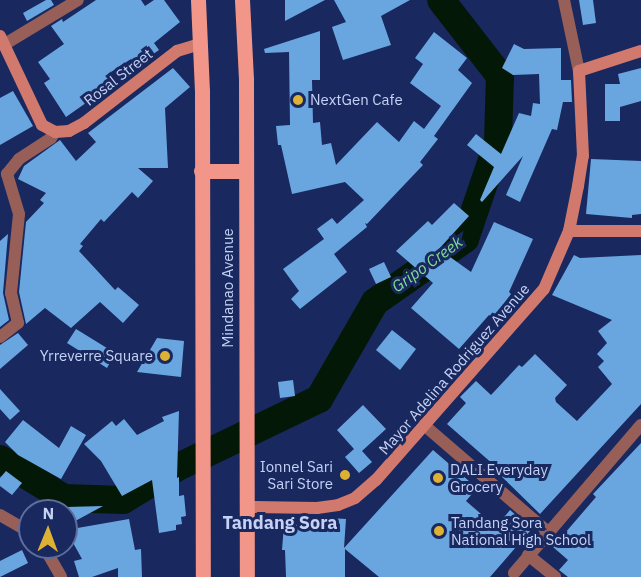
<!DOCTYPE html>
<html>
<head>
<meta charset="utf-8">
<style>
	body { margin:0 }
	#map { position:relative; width:641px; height:577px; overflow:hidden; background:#19295f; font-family:"IBM Plex Sans",sans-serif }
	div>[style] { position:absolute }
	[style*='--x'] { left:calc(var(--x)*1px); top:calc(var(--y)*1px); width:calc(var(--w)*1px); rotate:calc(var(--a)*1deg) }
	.river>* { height:28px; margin:-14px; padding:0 14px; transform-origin:14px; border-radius:14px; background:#041808 }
	.building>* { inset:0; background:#69a6e0 }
	.street>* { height:12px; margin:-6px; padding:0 6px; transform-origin:6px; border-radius:6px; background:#975f58 }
	.secondary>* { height:12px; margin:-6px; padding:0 6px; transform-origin:6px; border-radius:6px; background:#d2796e }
	.primary>* { height:15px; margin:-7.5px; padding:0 7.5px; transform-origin:7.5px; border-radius:7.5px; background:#f29689 }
	.dots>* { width:16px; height:16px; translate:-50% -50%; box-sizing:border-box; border:3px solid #19295f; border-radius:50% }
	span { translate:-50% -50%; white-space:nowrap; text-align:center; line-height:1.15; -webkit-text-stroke:6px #19295f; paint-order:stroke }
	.street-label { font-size:15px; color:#c5d2f5 }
	.poi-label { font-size:15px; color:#c5d2f5 }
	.left { translate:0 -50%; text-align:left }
	.right { translate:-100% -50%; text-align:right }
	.water-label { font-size:16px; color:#82dd91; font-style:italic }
	.quarter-label { font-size:18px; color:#c5d2f5; font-weight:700 }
	.north { position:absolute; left:18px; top:499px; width:60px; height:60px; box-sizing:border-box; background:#19295f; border:2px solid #5e6d9b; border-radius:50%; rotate:1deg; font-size:16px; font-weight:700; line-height:24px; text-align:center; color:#c5d2f5 }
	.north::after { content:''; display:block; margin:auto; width:21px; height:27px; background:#ddb133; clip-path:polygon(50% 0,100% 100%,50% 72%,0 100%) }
</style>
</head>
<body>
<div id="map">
	<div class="river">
		<i style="--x:0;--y:459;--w:75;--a:31.4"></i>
		<i style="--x:64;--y:498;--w:59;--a:1.9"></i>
		<i style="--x:123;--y:500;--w:62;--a:-31.1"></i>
		<i style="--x:176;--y:468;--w:159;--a:-25.8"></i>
		<i style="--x:319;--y:399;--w:112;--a:-60"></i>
		<i style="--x:375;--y:302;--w:110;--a:-35"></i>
		<i style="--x:465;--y:239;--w:102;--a:-71.2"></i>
		<i style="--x:498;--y:142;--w:66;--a:-88.3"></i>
		<i style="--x:500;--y:76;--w:96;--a:-127.8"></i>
	</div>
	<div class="building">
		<i style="clip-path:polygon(46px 0,51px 0,54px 5px,27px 21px,23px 13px)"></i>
		<i style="clip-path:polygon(96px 0,141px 0,145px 6px,154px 0,164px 0,180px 22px,154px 43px,159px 50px,136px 66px,131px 59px,111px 72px,117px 81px,66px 117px,44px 83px,50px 79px,38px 62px,64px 44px,51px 26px,62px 19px,63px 22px)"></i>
		<i style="clip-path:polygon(285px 0,325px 0,285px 21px)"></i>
		<i style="clip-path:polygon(334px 0,410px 0,381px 16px,391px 45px,343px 60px,332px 27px,346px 22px)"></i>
		<i style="clip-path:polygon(579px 0,593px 0,596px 23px,583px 25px)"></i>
		<i style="clip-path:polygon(320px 31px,320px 80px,312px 80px,313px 123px,320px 122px,322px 145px,331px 143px,336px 165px,377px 122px,399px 142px,414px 121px,424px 129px,441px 106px,410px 83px,423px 64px,415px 58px,434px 32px,467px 58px,458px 70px,472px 83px,434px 136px,438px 139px,420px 162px,423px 165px,367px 224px,365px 223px,367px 227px,334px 254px,347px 272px,300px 309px,291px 299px,299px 291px,283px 269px,324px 239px,317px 229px,332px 218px,337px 224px,364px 200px,345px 182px,292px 194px,281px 145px,278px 145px,276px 126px,290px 125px,289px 52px,265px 53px,264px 49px)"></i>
		<i style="clip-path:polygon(514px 44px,524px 49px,561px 48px,561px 80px,571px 80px,572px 102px,563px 102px,557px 130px,552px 129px,520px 202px,506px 195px,523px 156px,482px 202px,480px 200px,494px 167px,467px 145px,476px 134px,501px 154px,519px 113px,531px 116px,533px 103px,540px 104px,539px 74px,513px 75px,502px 68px)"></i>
		<i style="clip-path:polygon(173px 68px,190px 87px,165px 108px,168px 168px,138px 168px,153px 181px,138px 198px,132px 192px,104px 222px,101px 219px,80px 244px,83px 246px,79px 251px,115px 290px,118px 287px,139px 305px,123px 323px,100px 302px,71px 328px,45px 308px,26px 324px,19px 292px,26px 222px,44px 203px,40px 200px,46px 193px,18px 179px,24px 166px,60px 140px,76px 161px,96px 142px,88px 133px)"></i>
		<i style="clip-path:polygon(641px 68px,641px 101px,620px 107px,620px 121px,605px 121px,605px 84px,620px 84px,618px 74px)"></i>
		<i style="clip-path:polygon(13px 91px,33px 126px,0 145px,0 98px)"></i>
		<i style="clip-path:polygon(591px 159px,641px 161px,641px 214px,632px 215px,632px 218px,586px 214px)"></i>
		<i style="clip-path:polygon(454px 203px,469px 216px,439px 249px,471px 272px,494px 222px,533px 239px,509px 292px,511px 294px,493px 318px,489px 315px,459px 349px,411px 308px,433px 283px,396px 251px,428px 221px,432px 225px)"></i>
		<i style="clip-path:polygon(8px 234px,3px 293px,9px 320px,0 327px,0 241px)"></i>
		<i style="clip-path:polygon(574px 255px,580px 258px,641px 255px,641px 404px,540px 514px,492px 467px,494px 465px,447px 424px,466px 403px,460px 397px,476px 381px,491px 395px,519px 365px,522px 367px,535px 354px,567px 385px,555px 398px,556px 402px,577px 421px,612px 384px,598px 367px,604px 361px,597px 354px,607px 343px,598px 331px,612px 320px,552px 295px)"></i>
		<i style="clip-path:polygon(384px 262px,391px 277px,376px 284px,369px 269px)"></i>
		<i style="clip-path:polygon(76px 329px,115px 353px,107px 368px,67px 343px)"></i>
		<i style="clip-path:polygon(392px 330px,416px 349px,400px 370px,376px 350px)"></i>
		<i style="clip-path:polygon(18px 333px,28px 345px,0 369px,0 345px)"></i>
		<i style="clip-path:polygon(157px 338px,184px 341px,181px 377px,137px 372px)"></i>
		<i style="clip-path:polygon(293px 380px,295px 396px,280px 398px,278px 382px)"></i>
		<i style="clip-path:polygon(0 389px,20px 411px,10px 420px,0 409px)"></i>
		<i style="clip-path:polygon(363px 405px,386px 429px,362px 451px,372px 462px,359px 473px,345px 457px,354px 449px,337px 430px)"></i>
		<i style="clip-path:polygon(179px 411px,177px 478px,179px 477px,179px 496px,184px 495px,186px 516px,181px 517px,182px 524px,176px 525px,176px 530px,159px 533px,152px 480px,122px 496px,101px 461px,84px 444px,112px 421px,116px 426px,124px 419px,137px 435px,164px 421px,162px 417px)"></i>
		<i style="clip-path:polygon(23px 420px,59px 448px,71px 426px,86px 435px,61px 479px,18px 455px,5px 442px)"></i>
		<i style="clip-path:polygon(641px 443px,641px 577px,568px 577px,559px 570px,568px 560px,553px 547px,596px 497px,593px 494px)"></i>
		<i style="clip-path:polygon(433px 450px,477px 488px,466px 501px,496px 527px,510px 510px,528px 526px,526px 528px,530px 531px,490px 577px,379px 577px,345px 549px,345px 577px,286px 577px,285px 550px,282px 550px,284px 524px,328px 527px,329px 518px,346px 519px,344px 548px)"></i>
		<i style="clip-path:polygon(6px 471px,22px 483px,12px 495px,0 486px,0 478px)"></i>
		<i style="clip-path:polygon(103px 506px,66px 526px,66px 507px)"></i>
		<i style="clip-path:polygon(129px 519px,135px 550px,141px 549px,142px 577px,118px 577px,118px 568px,92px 577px,79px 577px,74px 561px,82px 559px,66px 530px)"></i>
		<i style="clip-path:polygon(22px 550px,28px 563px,0 577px,0 561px)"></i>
	</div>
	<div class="street">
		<i style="--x:564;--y:0;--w:73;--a:78.1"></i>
		<i style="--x:5;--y:44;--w:85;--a:-31.1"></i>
		<i style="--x:0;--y:337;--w:23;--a:-38"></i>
		<i style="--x:18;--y:323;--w:31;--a:-103"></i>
		<i style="--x:11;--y:293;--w:79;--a:-84.2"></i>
		<i style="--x:19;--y:214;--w:42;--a:-106.7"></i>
		<i style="--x:7;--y:174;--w:19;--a:-51"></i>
		<i style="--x:19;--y:159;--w:38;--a:-33"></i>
		<i style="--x:51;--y:138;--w:7;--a:-56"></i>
		<i style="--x:424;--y:425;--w:164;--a:40.8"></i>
		<i style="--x:0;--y:515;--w:34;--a:30"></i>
		<i style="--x:44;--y:547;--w:34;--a:60"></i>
		<i style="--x:528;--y:555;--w:35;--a:39"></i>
		<i style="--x:514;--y:573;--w:195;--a:-49.4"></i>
	</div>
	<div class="secondary">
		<i style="--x:0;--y:36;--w:98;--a:64.7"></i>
		<i style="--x:42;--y:125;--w:15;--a:28"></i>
		<i style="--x:55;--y:132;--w:14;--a:-4"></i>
		<i style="--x:69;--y:131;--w:17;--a:-28"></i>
		<i style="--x:84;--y:123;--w:118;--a:-37.7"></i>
		<i style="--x:177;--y:51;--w:24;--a:-17"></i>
		<i style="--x:569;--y:231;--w:72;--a:0"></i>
		<i style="--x:246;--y:507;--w:71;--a:0.8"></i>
		<i style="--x:317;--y:508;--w:21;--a:-8"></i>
		<i style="--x:338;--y:505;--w:18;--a:-22"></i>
		<i style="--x:355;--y:498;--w:28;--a:-41"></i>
		<i style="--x:376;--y:480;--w:254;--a:-48.7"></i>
		<i style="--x:544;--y:289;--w:63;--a:-66.7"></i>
		<i style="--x:569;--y:231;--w:46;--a:-78.7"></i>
		<i style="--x:578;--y:186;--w:30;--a:-81"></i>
		<i style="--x:583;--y:156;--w:85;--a:-92.7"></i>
		<i style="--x:579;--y:71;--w:65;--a:-17.9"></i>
	</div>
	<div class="primary">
		<i style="--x:198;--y:0;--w:91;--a:87.5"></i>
		<i style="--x:202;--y:91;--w:486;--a:89.9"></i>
		<i style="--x:242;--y:0;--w:79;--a:87.1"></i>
		<i style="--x:246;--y:79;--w:498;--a:89.9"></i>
		<i style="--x:201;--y:171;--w:45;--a:0"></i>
	</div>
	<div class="dots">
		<i style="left:298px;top:100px;background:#ddb133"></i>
		<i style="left:165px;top:356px;background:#ddb133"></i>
		<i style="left:345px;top:475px;background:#ddb133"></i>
		<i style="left:438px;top:478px;background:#ddb133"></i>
		<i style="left:439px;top:531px;background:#ddb133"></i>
	</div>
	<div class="street-label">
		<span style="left:118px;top:77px;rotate:-38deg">Rosal Street</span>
		<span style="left:228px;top:288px;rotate:-90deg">Mindanao Avenue</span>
		<span style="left:454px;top:369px;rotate:-49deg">Mayor Adelina Rodriguez Avenue</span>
	</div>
	<div class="poi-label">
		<span class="left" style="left:310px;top:100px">NextGen Cafe</span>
		<span class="right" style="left:153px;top:356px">Yrreverre Square</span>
		<span class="right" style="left:333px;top:475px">Ionnel Sari<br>Sari Store</span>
		<span class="left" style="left:450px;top:478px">DALI Everyday<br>Grocery</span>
		<span class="left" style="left:451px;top:531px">Tandang Sora<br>National High School</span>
	</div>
	<div class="water-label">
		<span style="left:427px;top:264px;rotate:-36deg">Gripo Creek</span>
	</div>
	<div class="quarter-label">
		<span style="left:280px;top:523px">Tandang Sora</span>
	</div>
	<div class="north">N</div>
</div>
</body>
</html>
